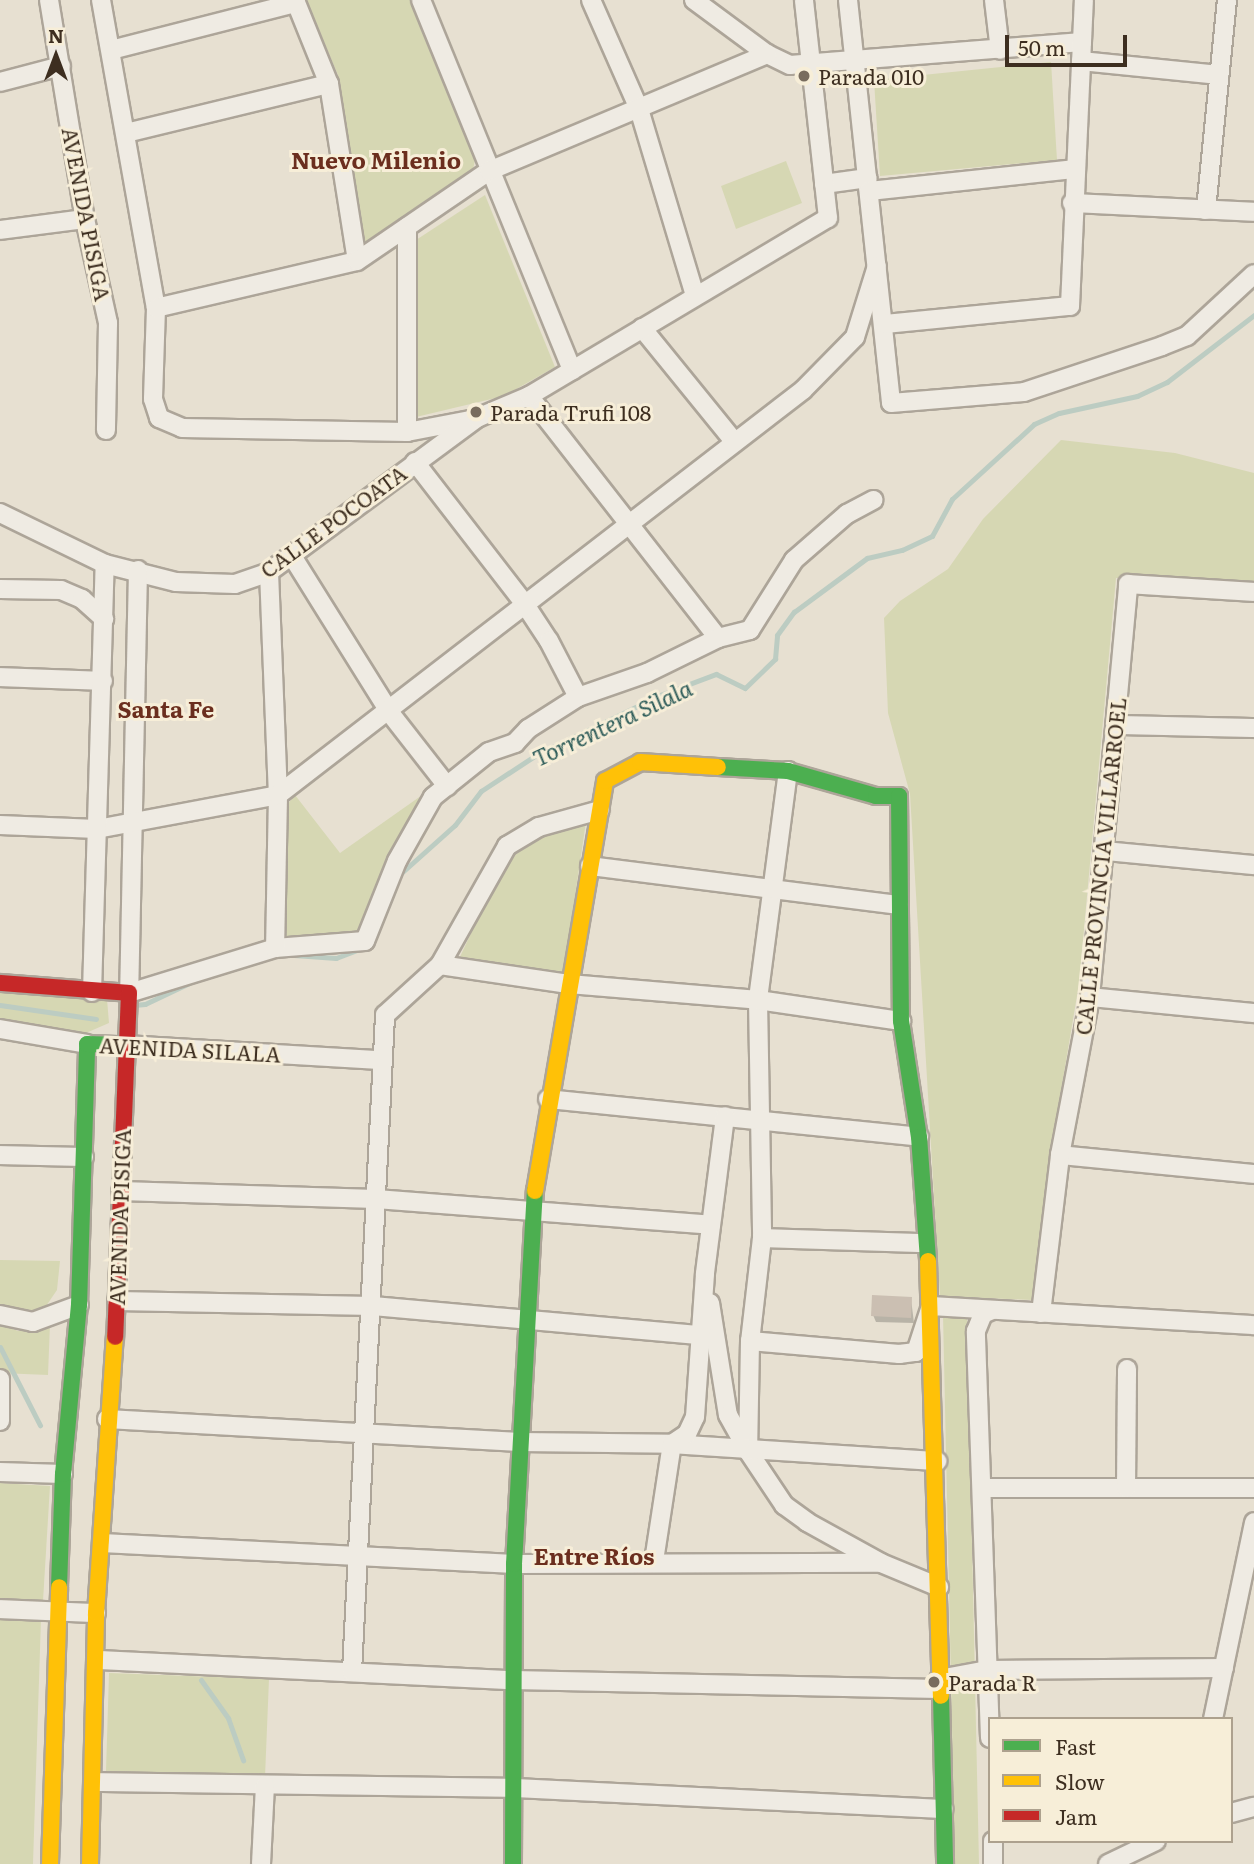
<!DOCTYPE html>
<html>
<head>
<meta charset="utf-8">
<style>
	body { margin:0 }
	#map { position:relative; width:1254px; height:1864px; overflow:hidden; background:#e7e0d1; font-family:Literata,serif }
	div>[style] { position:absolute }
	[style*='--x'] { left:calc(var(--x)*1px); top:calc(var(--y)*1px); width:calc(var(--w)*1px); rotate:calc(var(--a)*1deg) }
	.green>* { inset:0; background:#d6d7b3 }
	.shadow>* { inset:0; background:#0003 }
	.stream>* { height:5px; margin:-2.5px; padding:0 2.5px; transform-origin:2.5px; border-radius:2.5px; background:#bcccc2 }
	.building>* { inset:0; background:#cbbfb2 }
	.roads { filter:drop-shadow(2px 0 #ada599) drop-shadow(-2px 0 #ada599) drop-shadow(0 2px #ada599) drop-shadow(0 -2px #ada599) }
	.street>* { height:18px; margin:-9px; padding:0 9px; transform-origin:9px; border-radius:9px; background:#efebe3 }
	.fast>* { height:16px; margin:-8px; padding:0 8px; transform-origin:8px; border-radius:8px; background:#4caf50 }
	.slow>* { height:16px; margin:-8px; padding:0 8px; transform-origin:8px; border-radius:8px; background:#ffc107 }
	.jam>* { height:16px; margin:-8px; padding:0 8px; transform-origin:8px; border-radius:8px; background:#c62828 }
	.dots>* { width:19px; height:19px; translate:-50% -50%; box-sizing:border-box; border:4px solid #f7eed8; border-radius:50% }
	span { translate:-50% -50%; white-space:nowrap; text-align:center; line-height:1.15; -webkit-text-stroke:6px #f7eed8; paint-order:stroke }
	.poi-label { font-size:21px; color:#3d2e20 }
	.left { translate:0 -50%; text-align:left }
	.street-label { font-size:21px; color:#3d2e20 }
	.neighbourhood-label { font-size:23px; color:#6b2e1e; font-weight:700 }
	.water-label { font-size:23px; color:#2f5d5a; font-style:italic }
	.legend { position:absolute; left:988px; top:1717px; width:245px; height:126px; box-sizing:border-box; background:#f7eed8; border:2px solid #ada18e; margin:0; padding:9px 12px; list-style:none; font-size:21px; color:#3d2e20 }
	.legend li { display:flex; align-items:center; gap:14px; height:35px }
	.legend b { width:35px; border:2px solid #ada18e }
	.north { position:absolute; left:21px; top:21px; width:70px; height:70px; -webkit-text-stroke:5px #f7eed8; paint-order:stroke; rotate:0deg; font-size:19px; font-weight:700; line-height:28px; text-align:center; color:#3d2e20 }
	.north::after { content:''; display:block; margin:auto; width:24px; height:32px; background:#3d2e20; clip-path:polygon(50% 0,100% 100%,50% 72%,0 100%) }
	.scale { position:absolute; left:1005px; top:35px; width:122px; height:32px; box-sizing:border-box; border:4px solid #3d2e20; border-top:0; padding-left:9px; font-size:21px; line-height:24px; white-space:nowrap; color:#3d2e20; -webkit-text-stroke:5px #f7eed8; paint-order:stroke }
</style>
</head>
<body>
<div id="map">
	<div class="green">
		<i style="clip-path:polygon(306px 0,413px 0,476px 156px,472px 174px,368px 246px,361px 243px,338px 123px,338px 75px)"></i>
		<i style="clip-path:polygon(1051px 62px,1057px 160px,880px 176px,874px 80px)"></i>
		<i style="clip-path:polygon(786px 161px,802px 203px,736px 229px,721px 186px)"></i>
		<i style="clip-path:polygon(485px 195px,555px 367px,504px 396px,416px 417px,416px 240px)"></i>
		<i style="clip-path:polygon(1061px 440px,1175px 453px,1254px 473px,1254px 584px,1177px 577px,1116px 578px,1079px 984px,1050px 1156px,1032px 1300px,940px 1296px,910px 794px,888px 713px,884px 618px,900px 601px,948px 569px,983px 519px)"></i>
		<i style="clip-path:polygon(425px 793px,387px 867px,367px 927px,356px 936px,286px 942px,286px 806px,295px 795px,340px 853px)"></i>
		<i style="clip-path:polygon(586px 822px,563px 976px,459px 959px,497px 877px,521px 846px,539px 834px)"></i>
		<i style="clip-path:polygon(0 992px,107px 999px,109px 1023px,79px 1036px,0 1023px)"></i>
		<i style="clip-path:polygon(0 1260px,60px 1261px,57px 1290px,44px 1309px,23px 1313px,0 1306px)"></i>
		<i style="clip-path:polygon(943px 1315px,967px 1315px,979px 1864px,955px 1864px)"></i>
		<i style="clip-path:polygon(0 1324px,18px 1331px,50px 1324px,48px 1375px,0 1373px)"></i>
		<i style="clip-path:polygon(0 1483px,50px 1486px,43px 1601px,0 1600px)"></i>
		<i style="clip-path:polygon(0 1619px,41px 1619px,33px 1864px,0 1864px)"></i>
		<i style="clip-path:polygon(109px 1673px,269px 1679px,265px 1777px,106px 1771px)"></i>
	</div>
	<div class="shadow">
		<i style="clip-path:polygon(911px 1299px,914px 1323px,876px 1322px,873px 1315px)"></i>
	</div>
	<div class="stream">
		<i style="--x:399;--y:875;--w:75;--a:-41.8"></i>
		<i style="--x:455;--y:825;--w:43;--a:-52.6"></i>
		<i style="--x:481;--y:791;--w:66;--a:-33.2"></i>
		<i style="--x:536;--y:755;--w:138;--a:-25.8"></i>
		<i style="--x:660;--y:695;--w:60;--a:-20.6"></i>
		<i style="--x:716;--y:674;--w:32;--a:26"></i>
		<i style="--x:745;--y:688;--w:42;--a:-44"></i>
		<i style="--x:775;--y:659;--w:24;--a:-85"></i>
		<i style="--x:777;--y:635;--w:29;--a:-54"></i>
		<i style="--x:794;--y:612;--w:91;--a:-36.5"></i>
		<i style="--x:867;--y:558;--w:36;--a:-13"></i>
		<i style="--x:902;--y:550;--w:33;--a:-25"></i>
		<i style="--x:932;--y:536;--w:42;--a:-61.6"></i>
		<i style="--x:952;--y:499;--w:111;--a:-42.4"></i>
		<i style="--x:1034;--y:424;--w:27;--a:-24"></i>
		<i style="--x:1059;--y:413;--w:80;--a:-12.3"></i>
		<i style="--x:1137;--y:396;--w:33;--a:-25"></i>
		<i style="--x:1167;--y:382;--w:110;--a:-37.6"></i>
		<i style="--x:294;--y:955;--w:42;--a:4.1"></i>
		<i style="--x:336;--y:958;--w:28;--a:-21"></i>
		<i style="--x:0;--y:1005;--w:97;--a:8.3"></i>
		<i style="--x:134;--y:1005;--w:11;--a:-5"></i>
		<i style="--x:145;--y:1004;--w:49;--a:-25.5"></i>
		<i style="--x:0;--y:1347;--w:88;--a:62.9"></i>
		<i style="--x:201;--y:1680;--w:47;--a:54.6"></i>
		<i style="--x:228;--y:1718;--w:45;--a:70.3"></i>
	</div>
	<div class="building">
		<i style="clip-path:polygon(872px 1295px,912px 1297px,911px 1318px,871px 1316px)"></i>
	</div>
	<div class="roads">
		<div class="street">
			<i style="--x:49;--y:0;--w:222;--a:80.7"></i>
			<i style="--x:85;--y:219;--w:107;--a:77.5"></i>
			<i style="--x:108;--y:323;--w:107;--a:91.1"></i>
			<i style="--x:101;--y:0;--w:313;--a:79.9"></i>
			<i style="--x:156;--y:308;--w:91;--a:91.9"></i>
			<i style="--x:153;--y:399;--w:20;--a:72"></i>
			<i style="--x:159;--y:418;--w:25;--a:23"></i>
			<i style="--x:182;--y:428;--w:225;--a:1"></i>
			<i style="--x:407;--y:432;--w:64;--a:-10.8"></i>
			<i style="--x:295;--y:0;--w:91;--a:68"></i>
			<i style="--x:329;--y:84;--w:179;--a:81"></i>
			<i style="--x:421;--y:0;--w:400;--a:67.8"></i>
			<i style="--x:591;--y:0;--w:119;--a:66.2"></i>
			<i style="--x:639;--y:109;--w:195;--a:73.3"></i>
			<i style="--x:694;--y:0;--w:91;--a:36.5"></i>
			<i style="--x:767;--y:54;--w:25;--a:26"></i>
			<i style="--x:790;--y:65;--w:293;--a:-4.5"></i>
			<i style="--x:848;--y:0;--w:405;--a:83.9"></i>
			<i style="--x:891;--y:403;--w:133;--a:-4.7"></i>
			<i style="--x:1024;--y:392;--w:145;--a:-18.4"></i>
			<i style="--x:1162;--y:346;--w:27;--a:-22"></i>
			<i style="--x:1187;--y:336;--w:91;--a:-42.8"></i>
			<i style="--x:994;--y:0;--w:50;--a:83.2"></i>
			<i style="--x:111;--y:50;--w:191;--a:-14.3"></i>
			<i style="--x:1081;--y:61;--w:139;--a:5.8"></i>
			<i style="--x:0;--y:82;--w:63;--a:-14.7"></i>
			<i style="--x:126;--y:133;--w:209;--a:-13.6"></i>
			<i style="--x:824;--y:184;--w:44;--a:-7.8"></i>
			<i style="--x:869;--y:191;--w:206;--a:-6.1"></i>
			<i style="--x:1072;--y:203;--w:182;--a:2.8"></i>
			<i style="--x:1206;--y:210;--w:211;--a:-84.3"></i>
			<i style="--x:0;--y:230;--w:86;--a:-7.4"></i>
			<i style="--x:156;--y:308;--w:206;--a:-13.2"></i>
			<i style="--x:357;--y:261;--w:160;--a:-34.3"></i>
			<i style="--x:489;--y:171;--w:302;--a:-22.8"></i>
			<i style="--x:885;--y:324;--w:186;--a:-5.6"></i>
			<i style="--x:1070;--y:306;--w:306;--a:-87.4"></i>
			<i style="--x:642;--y:328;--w:144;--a:50.9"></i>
			<i style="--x:529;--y:396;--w:307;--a:52"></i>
			<i style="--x:407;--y:432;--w:205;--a:-90"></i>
			<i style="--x:415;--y:462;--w:178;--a:52.3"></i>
			<i style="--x:524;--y:603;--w:45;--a:56.7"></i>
			<i style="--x:549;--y:641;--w:63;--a:62.6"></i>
			<i style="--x:0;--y:513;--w:117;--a:25.9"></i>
			<i style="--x:105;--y:564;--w:73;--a:14.2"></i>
			<i style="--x:176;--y:582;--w:59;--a:1.9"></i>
			<i style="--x:235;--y:584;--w:36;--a:-19"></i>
			<i style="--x:269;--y:572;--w:259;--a:-36.5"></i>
			<i style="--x:477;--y:418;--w:56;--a:-22.9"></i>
			<i style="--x:529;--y:396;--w:348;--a:-30.8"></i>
			<i style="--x:828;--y:218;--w:219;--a:-96.3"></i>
			<i style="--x:292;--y:556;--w:185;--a:58"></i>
			<i style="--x:390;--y:713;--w:93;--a:52"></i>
			<i style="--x:138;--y:570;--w:423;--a:91.2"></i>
			<i style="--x:129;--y:993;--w:153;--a:-17.1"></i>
			<i style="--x:275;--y:948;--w:90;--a:-4.4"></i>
			<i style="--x:365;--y:941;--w:86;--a:-68.2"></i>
			<i style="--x:397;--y:861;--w:73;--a:-60.6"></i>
			<i style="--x:433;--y:797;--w:72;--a:-38.8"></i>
			<i style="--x:489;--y:752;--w:28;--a:-19"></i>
			<i style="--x:515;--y:743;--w:19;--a:-47"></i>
			<i style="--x:528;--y:729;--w:59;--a:-32.6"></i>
			<i style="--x:578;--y:697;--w:73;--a:-19.2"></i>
			<i style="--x:647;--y:673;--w:79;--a:-26.2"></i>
			<i style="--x:718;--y:638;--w:33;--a:-14"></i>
			<i style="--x:750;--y:630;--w:83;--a:-57.8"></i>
			<i style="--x:794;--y:560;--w:70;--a:-41"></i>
			<i style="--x:847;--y:514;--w:30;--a:-28"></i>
			<i style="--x:269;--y:572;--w:223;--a:87.7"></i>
			<i style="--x:278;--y:795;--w:153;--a:91.1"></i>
			<i style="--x:0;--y:589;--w:61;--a:0.9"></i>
			<i style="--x:61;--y:590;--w:23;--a:23"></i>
			<i style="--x:82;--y:599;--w:30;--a:42"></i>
			<i style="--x:0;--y:677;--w:103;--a:2.2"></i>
			<i style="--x:1118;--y:725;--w:136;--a:1.3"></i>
			<i style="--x:788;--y:771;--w:231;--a:97.5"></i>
			<i style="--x:758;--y:1000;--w:238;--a:89"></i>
			<i style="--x:762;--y:1238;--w:104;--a:96.6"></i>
			<i style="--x:750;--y:1341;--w:110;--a:91"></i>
			<i style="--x:748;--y:1451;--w:65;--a:56.3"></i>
			<i style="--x:784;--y:1505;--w:29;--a:36"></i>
			<i style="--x:807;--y:1522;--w:85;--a:29"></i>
			<i style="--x:881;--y:1563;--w:63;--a:22.5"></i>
			<i style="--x:0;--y:825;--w:97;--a:2.4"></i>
			<i style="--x:97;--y:829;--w:184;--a:-10.6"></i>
			<i style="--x:278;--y:795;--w:663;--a:-37.65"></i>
			<i style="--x:803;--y:390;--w:74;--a:-45.5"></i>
			<i style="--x:855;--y:337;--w:74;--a:-72.8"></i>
			<i style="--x:1105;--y:851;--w:150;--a:5.4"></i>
			<i style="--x:590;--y:866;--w:311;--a:7.2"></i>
			<i style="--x:440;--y:965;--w:130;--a:8.4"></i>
			<i style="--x:569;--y:984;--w:190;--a:4.8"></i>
			<i style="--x:758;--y:1000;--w:145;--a:8.4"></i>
			<i style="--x:92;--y:992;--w:428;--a:-88.3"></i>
			<i style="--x:1090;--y:997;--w:165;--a:5.6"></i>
			<i style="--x:0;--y:1029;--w:88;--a:9.8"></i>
			<i style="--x:125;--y:1045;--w:255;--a:3.4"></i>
			<i style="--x:548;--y:1099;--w:373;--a:5.8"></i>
			<i style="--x:0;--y:1155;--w:84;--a:1.4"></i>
			<i style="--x:1060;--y:1155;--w:195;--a:5.6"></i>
			<i style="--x:121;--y:1191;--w:255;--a:1.8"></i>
			<i style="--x:376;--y:1199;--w:336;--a:4.4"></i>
			<i style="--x:762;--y:1238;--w:163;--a:1.8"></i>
			<i style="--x:117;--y:1301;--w:256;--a:1.1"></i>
			<i style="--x:373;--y:1306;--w:329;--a:5.1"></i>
			<i style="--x:710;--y:1303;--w:113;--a:80.9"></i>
			<i style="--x:728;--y:1415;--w:41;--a:60.9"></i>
			<i style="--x:1041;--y:1313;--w:159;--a:-83.1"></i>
			<i style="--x:1060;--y:1155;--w:161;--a:-79.2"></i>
			<i style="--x:1090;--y:997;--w:415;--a:-84.7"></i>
			<i style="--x:1128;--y:584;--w:126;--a:3.6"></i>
			<i style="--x:0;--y:1315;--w:34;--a:12"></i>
			<i style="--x:33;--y:1322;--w:49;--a:-20.3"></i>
			<i style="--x:750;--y:1341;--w:150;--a:5"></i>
			<i style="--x:899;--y:1354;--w:17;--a:-7"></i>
			<i style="--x:916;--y:1352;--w:48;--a:-71.9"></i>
			<i style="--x:931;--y:1306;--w:324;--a:3.4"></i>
			<i style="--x:0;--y:1379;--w:42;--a:90"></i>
			<i style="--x:107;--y:1419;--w:413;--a:3.2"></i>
			<i style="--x:519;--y:1442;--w:153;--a:0.7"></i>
			<i style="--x:672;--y:1444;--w:266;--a:3.7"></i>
			<i style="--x:0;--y:1472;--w:63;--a:1.8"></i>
			<i style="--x:983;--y:1488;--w:271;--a:0"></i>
			<i style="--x:1126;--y:1488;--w:119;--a:-89.5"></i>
			<i style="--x:102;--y:1543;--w:413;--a:2.9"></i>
			<i style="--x:514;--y:1564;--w:363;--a:-0.2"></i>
			<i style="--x:654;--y:1561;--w:118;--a:-81.3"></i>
			<i style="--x:672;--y:1444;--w:18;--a:-34"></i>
			<i style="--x:687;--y:1434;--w:19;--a:-65"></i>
			<i style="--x:695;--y:1417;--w:144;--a:-86"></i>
			<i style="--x:705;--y:1273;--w:158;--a:-82.7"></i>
			<i style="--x:0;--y:1609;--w:96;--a:2.4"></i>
			<i style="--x:98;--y:1660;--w:415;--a:2.8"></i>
			<i style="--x:513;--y:1680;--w:426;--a:1.2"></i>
			<i style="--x:352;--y:1672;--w:658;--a:-87.12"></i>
			<i style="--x:385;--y:1015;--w:74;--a:-42.3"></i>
			<i style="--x:440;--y:965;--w:137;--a:-60.6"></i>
			<i style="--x:507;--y:846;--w:37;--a:-31"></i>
			<i style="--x:539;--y:827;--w:63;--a:-15.6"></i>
			<i style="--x:939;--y:1679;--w:49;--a:-10.6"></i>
			<i style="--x:987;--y:1670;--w:237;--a:-0.5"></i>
			<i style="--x:1213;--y:1719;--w:201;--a:-78.2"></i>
			<i style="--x:990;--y:1738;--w:407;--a:-92"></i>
			<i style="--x:976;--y:1331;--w:18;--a:-68"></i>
			<i style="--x:983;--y:1314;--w:10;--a:-24"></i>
			<i style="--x:94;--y:1782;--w:420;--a:0.8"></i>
			<i style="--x:514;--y:1788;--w:430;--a:2.8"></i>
			<i style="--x:1231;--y:1813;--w:24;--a:-15"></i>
			<i style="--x:993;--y:1841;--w:23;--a:90"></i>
			<i style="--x:261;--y:1864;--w:79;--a:-87.1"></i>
			<i style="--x:1108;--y:1864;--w:53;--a:-25.6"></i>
		</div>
		<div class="fast">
			<i style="--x:718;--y:767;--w:70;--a:3.3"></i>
			<i style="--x:788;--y:771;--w:91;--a:15.9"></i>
			<i style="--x:876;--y:796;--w:23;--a:0"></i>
			<i style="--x:899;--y:796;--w:225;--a:89.5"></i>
			<i style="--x:901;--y:1021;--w:117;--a:81.2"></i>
			<i style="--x:919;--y:1137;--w:124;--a:85.8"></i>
			<i style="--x:59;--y:1587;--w:113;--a:-88"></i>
			<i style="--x:63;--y:1474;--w:170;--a:-84.6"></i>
			<i style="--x:79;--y:1305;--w:261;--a:-88.2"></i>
			<i style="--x:87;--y:1044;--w:38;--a:2"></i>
			<i style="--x:941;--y:1696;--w:168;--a:88.6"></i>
			<i style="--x:513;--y:1864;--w:300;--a:-89.8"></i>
			<i style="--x:514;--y:1564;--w:374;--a:-86.8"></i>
		</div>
		<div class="slow">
			<i style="--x:535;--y:1191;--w:416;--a:-80.3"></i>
			<i style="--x:605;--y:781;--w:40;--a:-28"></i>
			<i style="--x:640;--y:762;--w:78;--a:3.7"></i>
			<i style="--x:928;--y:1261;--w:435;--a:88.3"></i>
			<i style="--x:50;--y:1864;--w:277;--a:-88.1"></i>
			<i style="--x:90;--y:1864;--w:251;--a:-88.6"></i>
			<i style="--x:96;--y:1613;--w:277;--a:-86.1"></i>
		</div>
		<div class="jam">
			<i style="--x:0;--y:983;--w:129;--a:4.4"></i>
			<i style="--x:129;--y:993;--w:344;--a:92.3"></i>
		</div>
	</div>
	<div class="dots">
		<i style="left:804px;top:76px;background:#786c5e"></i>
		<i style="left:476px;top:412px;background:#786c5e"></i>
		<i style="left:934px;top:1682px;background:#786c5e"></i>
	</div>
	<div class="poi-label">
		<span class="left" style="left:818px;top:76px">Parada 010</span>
		<span class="left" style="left:490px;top:412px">Parada Trufi 108</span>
		<span class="left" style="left:948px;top:1682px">Parada R</span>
	</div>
	<div class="street-label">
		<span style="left:87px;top:214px;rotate:79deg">AVENIDA PISIGA</span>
		<span style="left:333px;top:521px;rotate:-36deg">CALLE POCOATA</span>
		<span style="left:1100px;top:866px;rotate:-84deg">CALLE PROVINCIA VILLARROEL</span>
		<span style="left:190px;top:1049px;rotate:3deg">AVENIDA SILALA</span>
		<span style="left:119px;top:1217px;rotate:-88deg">AVENIDA PISIGA</span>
	</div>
	<div class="neighbourhood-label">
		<span style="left:376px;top:159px">Nuevo Milenio</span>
		<span style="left:166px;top:708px">Santa Fe</span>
		<span style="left:594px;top:1555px">Entre Ríos</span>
	</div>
	<div class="water-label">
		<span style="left:612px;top:722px;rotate:-25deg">Torrentera Silala</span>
	</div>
	<ul class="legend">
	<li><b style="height:9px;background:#4caf50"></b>Fast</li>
	<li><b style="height:9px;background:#ffc107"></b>Slow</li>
	<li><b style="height:9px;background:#c62828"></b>Jam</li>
	</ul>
	<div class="north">N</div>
	<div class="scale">50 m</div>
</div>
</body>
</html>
